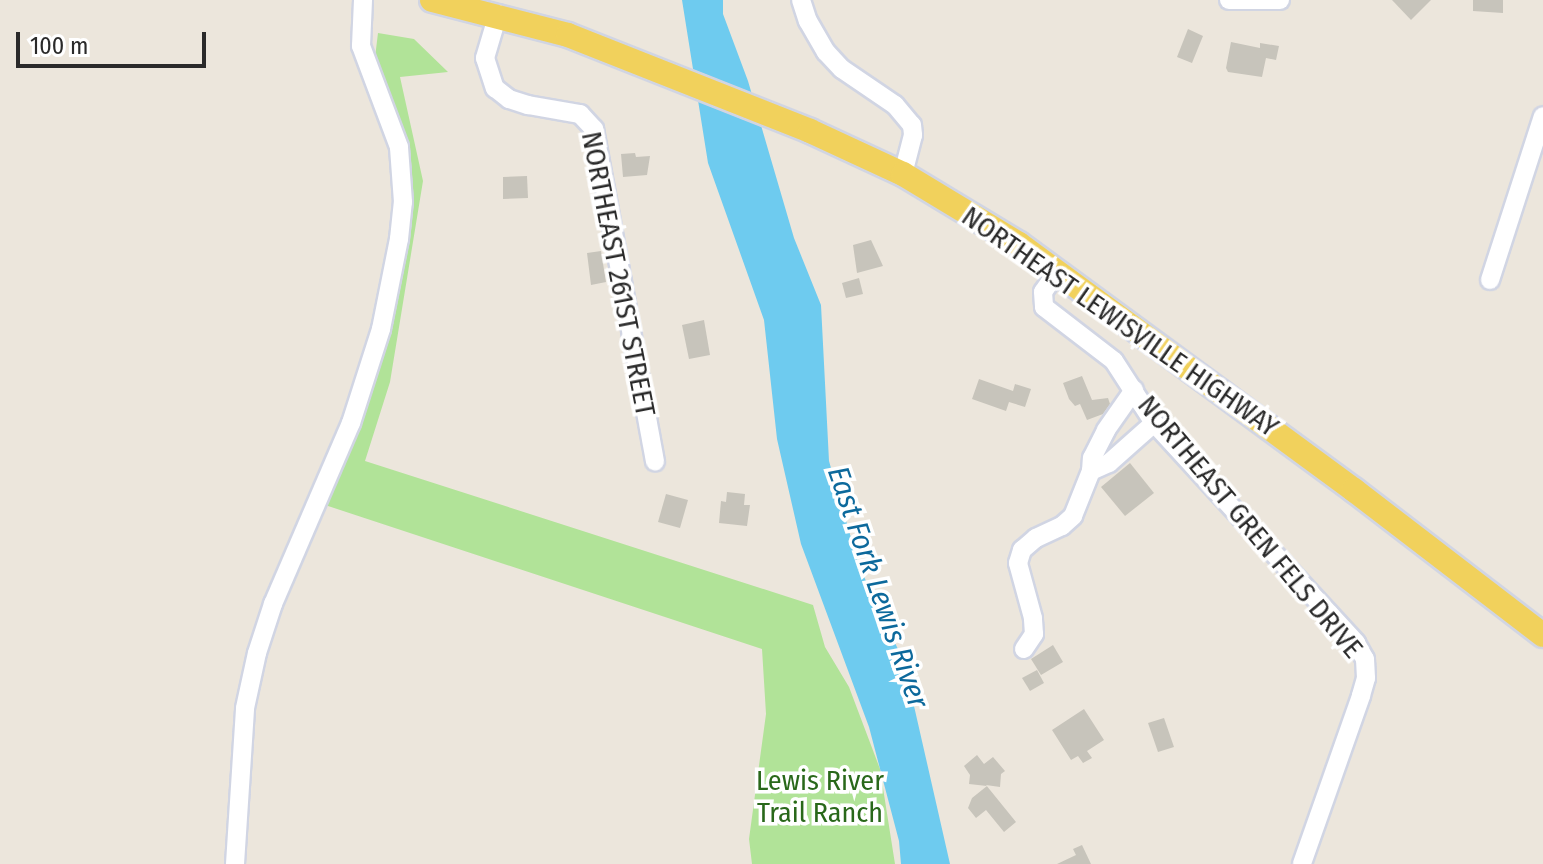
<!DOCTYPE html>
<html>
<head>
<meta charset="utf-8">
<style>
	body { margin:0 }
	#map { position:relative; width:1543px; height:864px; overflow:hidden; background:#ece6dc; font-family:"Fira Sans Condensed",sans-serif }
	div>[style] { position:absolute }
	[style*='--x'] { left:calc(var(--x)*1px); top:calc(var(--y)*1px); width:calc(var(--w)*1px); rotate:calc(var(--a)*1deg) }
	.green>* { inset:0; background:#b1e398 }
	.water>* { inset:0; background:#6ecbef }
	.building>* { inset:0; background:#c7c4bb }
	.roads { filter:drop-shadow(2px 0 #d1d5e3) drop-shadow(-2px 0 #d1d5e3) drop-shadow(0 2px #d1d5e3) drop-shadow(0 -2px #d1d5e3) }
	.minor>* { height:18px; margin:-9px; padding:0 9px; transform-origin:9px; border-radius:9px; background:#fff }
	.major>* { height:24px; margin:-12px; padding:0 12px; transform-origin:12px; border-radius:12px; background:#f1d15c }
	span { translate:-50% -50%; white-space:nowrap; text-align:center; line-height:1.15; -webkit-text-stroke:7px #fff; paint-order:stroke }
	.street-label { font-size:28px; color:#2a2a2a }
	.park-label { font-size:28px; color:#29681a }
	.water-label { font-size:30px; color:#0c699c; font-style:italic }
	.scale { position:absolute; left:16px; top:32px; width:190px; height:36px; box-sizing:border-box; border:4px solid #2a2a2a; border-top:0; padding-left:10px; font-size:24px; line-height:28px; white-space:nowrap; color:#2a2a2a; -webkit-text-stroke:6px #fff; paint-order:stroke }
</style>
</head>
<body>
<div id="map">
	<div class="green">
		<i style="clip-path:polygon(378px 33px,414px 39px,448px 72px,400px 77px,423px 181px,390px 382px,365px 461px,813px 605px,825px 647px,849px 687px,880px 769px,895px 864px,752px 864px,749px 839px,766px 714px,762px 649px,325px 505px,369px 372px,398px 186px,373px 74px)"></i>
	</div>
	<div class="water">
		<i style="clip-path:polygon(682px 0,723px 0,723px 14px,748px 81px,794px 238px,821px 305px,829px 461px,859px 566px,904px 662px,950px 864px,901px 864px,899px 841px,869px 727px,801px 544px,777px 439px,764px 320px,708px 163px)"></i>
	</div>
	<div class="building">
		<i style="clip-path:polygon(1392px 0,1431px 0,1411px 20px)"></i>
		<i style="clip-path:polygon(1473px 0,1503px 0,1503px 13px,1473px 11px)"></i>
		<i style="clip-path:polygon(1188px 29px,1203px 36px,1192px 63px,1177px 57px)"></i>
		<i style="clip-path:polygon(1231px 42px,1260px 48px,1260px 43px,1279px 46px,1276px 60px,1266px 58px,1262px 77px,1228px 72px,1226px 68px)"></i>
		<i style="clip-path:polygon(635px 153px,636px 157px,650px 156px,647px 175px,623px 177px,621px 154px)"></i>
		<i style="clip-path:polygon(527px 176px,528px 198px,503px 199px,503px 177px)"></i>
		<i style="clip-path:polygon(871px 240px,883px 266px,857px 273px,853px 245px)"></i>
		<i style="clip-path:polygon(601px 251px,606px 282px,591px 285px,587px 253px)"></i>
		<i style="clip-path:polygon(859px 278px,863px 294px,846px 298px,842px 283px)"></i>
		<i style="clip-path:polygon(704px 320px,710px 355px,689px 359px,682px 325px)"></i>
		<i style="clip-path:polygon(1082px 376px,1092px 400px,1108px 398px,1110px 404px,1103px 414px,1087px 420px,1080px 404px,1075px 406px,1069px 399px,1063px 383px)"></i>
		<i style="clip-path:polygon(979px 379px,1013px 391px,1015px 384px,1031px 389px,1025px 407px,1009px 402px,1006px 411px,972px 399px)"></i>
		<i style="clip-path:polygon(1130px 463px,1154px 493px,1125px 516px,1101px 487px)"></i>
		<i style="clip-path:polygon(727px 492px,745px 494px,744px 505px,750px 505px,747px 526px,719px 523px,721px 501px,726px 502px)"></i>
		<i style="clip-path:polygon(666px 494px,688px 500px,680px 528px,658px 522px)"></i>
		<i style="clip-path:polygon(1053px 645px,1063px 662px,1041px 675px,1031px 659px)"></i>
		<i style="clip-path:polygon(1037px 670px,1044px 683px,1030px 691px,1022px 678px)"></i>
		<i style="clip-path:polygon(1084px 709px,1104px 740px,1087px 751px,1092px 758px,1083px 763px,1078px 756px,1071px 760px,1052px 730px)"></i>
		<i style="clip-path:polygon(1164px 718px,1174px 747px,1158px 752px,1148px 723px)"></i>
		<i style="clip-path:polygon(977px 755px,984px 764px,993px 757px,1005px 771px,1001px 774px,1000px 787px,986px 785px,1016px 822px,1004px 832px,986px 810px,976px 818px,968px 808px,972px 798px,987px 786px,969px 784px,970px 775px,964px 766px)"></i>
		<i style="clip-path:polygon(1082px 845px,1091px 864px,1057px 864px,1076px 855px,1073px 849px)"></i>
	</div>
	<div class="roads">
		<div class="minor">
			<i style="--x:801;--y:0;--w:22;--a:72"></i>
			<i style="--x:808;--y:21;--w:36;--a:60"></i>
			<i style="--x:826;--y:52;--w:23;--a:47"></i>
			<i style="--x:842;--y:69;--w:64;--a:34.2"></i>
			<i style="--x:895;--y:105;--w:26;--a:50"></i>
			<i style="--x:912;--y:125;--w:10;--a:84"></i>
			<i style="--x:913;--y:135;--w:40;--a:104.4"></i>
			<i style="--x:1229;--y:0;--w:51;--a:0"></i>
			<i style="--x:498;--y:14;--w:46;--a:106.5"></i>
			<i style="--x:485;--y:58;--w:32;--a:72"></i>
			<i style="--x:495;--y:88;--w:18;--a:38"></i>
			<i style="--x:509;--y:99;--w:20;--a:18"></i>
			<i style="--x:528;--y:105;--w:53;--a:9.8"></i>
			<i style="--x:580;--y:114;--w:21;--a:47"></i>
			<i style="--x:594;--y:129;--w:338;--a:79.6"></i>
			<i style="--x:1057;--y:272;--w:24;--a:125"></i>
			<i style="--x:1043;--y:292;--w:15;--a:86"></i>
			<i style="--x:1044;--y:307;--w:88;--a:37.6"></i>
			<i style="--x:1114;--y:361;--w:74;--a:57.2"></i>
			<i style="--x:1154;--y:423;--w:299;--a:47.4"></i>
			<i style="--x:1356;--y:643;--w:18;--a:61"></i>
			<i style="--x:1365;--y:659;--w:19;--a:87"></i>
			<i style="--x:1366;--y:678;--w:19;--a:106"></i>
			<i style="--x:1361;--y:696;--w:178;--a:109.4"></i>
			<i style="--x:1490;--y:280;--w:172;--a:-72.1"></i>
			<i style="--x:1091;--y:471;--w:13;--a:-86"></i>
			<i style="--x:1092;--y:458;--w:31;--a:-63"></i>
			<i style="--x:1106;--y:430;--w:49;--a:-55"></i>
			<i style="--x:1024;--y:649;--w:18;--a:-56"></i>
			<i style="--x:1034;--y:634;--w:16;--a:-94"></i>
			<i style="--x:1033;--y:618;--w:57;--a:-105.3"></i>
			<i style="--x:1018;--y:563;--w:14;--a:-73"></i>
			<i style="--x:1022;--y:550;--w:18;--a:-41"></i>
			<i style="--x:1036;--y:538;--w:29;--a:-25"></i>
			<i style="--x:1062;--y:526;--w:15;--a:-42"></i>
			<i style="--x:1073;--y:516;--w:48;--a:-68.2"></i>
			<i style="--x:1091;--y:471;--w:20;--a:-24"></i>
			<i style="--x:1109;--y:463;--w:60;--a:-41.6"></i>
			<i style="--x:235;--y:864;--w:156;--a:-86.3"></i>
			<i style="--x:245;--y:708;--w:56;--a:-77.7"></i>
			<i style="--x:257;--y:653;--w:52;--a:-71.9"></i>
			<i style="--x:273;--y:604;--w:197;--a:-66.7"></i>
			<i style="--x:351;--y:423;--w:99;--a:-72.3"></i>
			<i style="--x:381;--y:329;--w:92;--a:-78.7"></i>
			<i style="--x:399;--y:239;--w:37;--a:-84"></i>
			<i style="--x:403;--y:202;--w:55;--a:-94.2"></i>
			<i style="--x:399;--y:147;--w:108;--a:-110.6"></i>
			<i style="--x:361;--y:46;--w:46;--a:-87.5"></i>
		</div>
		<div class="major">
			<i style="--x:432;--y:0;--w:140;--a:14.4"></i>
			<i style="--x:568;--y:35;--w:260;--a:21.6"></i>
			<i style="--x:810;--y:131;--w:102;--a:24.8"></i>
			<i style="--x:903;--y:174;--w:135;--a:31.1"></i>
			<i style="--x:1019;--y:244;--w:416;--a:36.3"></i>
			<i style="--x:1354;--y:490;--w:238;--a:37.5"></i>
		</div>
	</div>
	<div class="street-label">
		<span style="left:618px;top:274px;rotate:79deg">NORTHEAST 261ST STREET</span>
		<span style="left:1120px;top:322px;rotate:35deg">NORTHEAST LEWISVILLE HIGHWAY</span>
		<span style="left:1250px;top:527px;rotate:50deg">NORTHEAST GREN FELS DRIVE</span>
	</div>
	<div class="park-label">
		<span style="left:820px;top:797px">Lewis River<br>Trail Ranch</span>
	</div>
	<div class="water-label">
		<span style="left:878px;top:587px;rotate:71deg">East Fork Lewis River</span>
	</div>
	<div class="scale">100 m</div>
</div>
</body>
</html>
